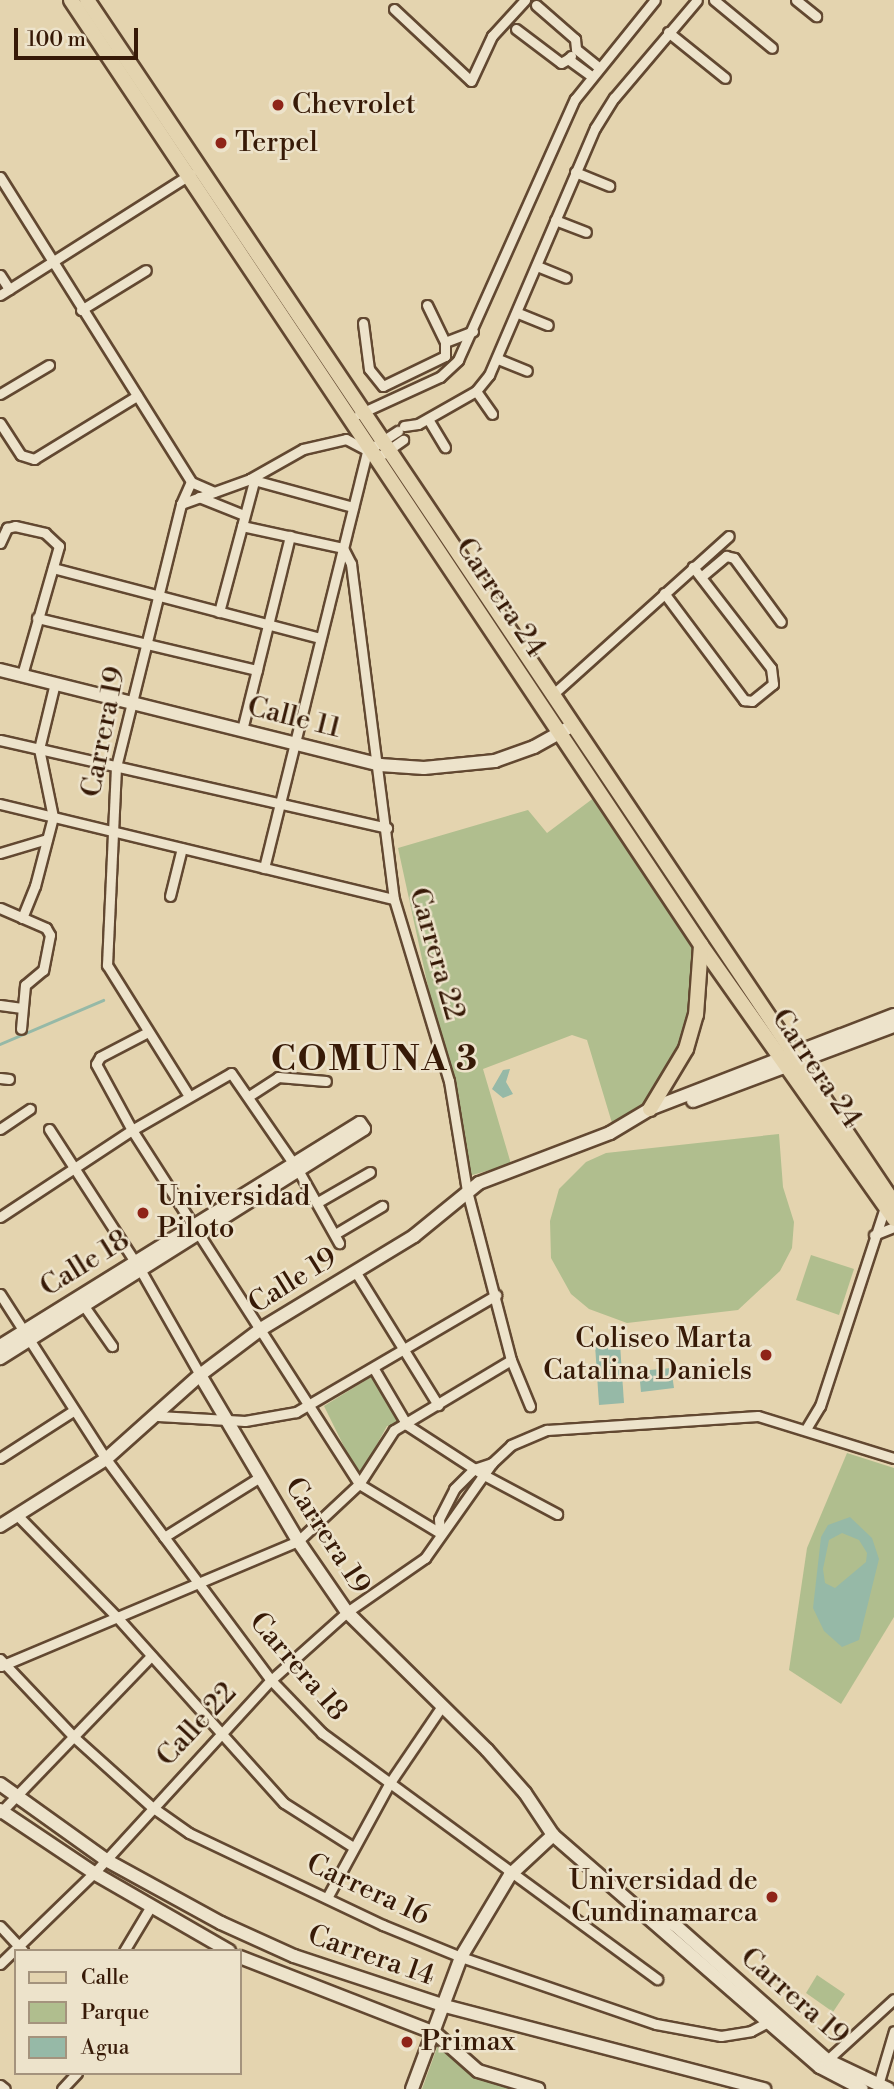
<!DOCTYPE html>
<html>
<head>
<meta charset="utf-8">
<style>
	body { margin:0 }
	#map { position:relative; width:894px; height:2089px; overflow:hidden; background:#e4d4af; font-family:"Libre Bodoni",serif }
	div>[style] { position:absolute }
	[style*='--x'] { left:calc(var(--x)*1px); top:calc(var(--y)*1px); width:calc(var(--w)*1px); rotate:calc(var(--a)*1deg) }
	.green>* { inset:0; background:#b0be8e }
	.water>* { inset:0; background:#96b9a7 }
	.stream>* { height:2.5px; margin:-1.25px; padding:0 1.25px; transform-origin:1.25px; border-radius:1.25px; background:#96b9a7 }
	.roads { filter:drop-shadow(2px 0 #624831) drop-shadow(-2px 0 #624831) drop-shadow(0 2px #624831) drop-shadow(0 -2px #624831) }
	.minor>* { height:9px; margin:-4.5px; padding:0 4.5px; transform-origin:4.5px; border-radius:4.5px; background:#ede3cb }
	.tertiary>* { height:12px; margin:-6px; padding:0 6px; transform-origin:6px; border-radius:6px; background:#ede3cb }
	.primary>* { height:14px; margin:-7px; padding:0 7px; transform-origin:7px; border-radius:7px; background:#e4d4af }
	.dots>* { width:19px; height:19px; translate:-50% -50%; box-sizing:border-box; border:4px solid #ede3cb; border-radius:50% }
	span { translate:-50% -50%; white-space:nowrap; text-align:center; line-height:1.15; -webkit-text-stroke:5px #ede3cb; paint-order:stroke }
	.poi-label { font-size:28px; color:#371a07 }
	.left { translate:0 -50%; text-align:left }
	.right { translate:-100% -50%; text-align:right }
	.street-label { font-size:28px; color:#371a07 }
	.district-label { font-size:35px; color:#371a07; font-weight:700; letter-spacing:2px }
	.legend { position:absolute; left:14px; top:1949px; width:228px; height:126px; box-sizing:border-box; background:#ede3cb; border:2px solid #a4937d; margin:0; padding:9px 12px; list-style:none; font-size:21px; color:#371a07 }
	.legend li { display:flex; align-items:center; gap:14px; height:35px }
	.legend b { width:35px; border:2px solid #a4937d }
	.scale { position:absolute; left:14px; top:28px; width:124px; height:32px; box-sizing:border-box; border:4px solid #371a07; border-top:0; padding-left:9px; font-size:21px; line-height:24px; white-space:nowrap; color:#371a07; -webkit-text-stroke:5px #ede3cb; paint-order:stroke }
</style>
</head>
<body>
<div id="map">
	<div class="green">
		<i style="clip-path:polygon(595px 797px,694px 949px,696px 990px,682px 1047px,665px 1082px,638px 1108px,612px 1123px,587px 1040px,572px 1035px,483px 1069px,511px 1164px,469px 1176px,398px 848px,528px 810px,547px 833px)"></i>
		<i style="clip-path:polygon(779px 1134px,783px 1187px,794px 1222px,792px 1248px,780px 1271px,738px 1310px,627px 1323px,589px 1309px,571px 1294px,551px 1258px,550px 1221px,559px 1189px,586px 1162px,606px 1153px)"></i>
		<i style="clip-path:polygon(811px 1255px,854px 1269px,839px 1315px,796px 1300px)"></i>
		<i style="clip-path:polygon(371px 1377px,399px 1424px,387px 1426px,359px 1477px,324px 1406px)"></i>
		<i style="clip-path:polygon(847px 1453px,894px 1468px,894px 1617px,841px 1704px,789px 1670px,807px 1548px)"></i>
		<i style="clip-path:polygon(817px 1975px,845px 1994px,833px 2012px,806px 1993px)"></i>
		<i style="clip-path:polygon(438px 2045px,447px 2047px,483px 2080px,518px 2089px,422px 2089px)"></i>
	</div>
	<div class="water">
		<i style="clip-path:polygon(510px 1069px,506px 1082px,513px 1094px,503px 1098px,492px 1089px,503px 1070px)"></i>
		<i style="clip-path:polygon(620px 1344px,624px 1403px,599px 1405px,595px 1345px)"></i>
		<i style="clip-path:polygon(671px 1368px,674px 1388px,641px 1392px,639px 1371px)"></i>
		<i style="clip-path:polygon(evenodd,850px 1517px,872px 1538px,879px 1559px,859px 1640px,842px 1647px,824px 1631px,813px 1608px,821px 1537px,828px 1525px,850px 1517px,842px 1533px,859px 1540px,867px 1553px,866px 1562px,835px 1588px,825px 1583px,823px 1569px,829px 1540px,842px 1533px)"></i>
	</div>
	<div class="stream">
		<i style="--x:0;--y:1044;--w:112;--a:-23.1"></i>
	</div>
	<div class="roads">
		<div class="minor">
			<i style="--x:714;--y:0;--w:75;--a:39.6"></i>
			<i style="--x:796;--y:0;--w:26;--a:39"></i>
			<i style="--x:536;--y:5;--w:52;--a:41.1"></i>
			<i style="--x:575;--y:39;--w:10;--a:84"></i>
			<i style="--x:576;--y:49;--w:28;--a:39"></i>
			<i style="--x:394;--y:9;--w:105;--a:43.1"></i>
			<i style="--x:471;--y:81;--w:50;--a:-65"></i>
			<i style="--x:492;--y:36;--w:49;--a:-47.5"></i>
			<i style="--x:516;--y:29;--w:56;--a:37.1"></i>
			<i style="--x:561;--y:63;--w:8;--a:-30"></i>
			<i style="--x:668;--y:32;--w:73;--a:38.9"></i>
			<i style="--x:571;--y:56;--w:4;--a:135"></i>
			<i style="--x:568;--y:59;--w:29;--a:36"></i>
			<i style="--x:575;--y:172;--w:37;--a:22"></i>
			<i style="--x:0;--y:177;--w:360;--a:57.9"></i>
			<i style="--x:191;--y:482;--w:25;--a:23"></i>
			<i style="--x:555;--y:220;--w:33;--a:21"></i>
			<i style="--x:537;--y:266;--w:31;--a:22"></i>
			<i style="--x:0;--y:275;--w:17;--a:57"></i>
			<i style="--x:0;--y:295;--w:226;--a:-32.4"></i>
			<i style="--x:427;--y:305;--w:41;--a:64.1"></i>
			<i style="--x:81;--y:310;--w:76;--a:-31.6"></i>
			<i style="--x:518;--y:313;--w:32;--a:22"></i>
			<i style="--x:363;--y:323;--w:46;--a:82.6"></i>
			<i style="--x:369;--y:369;--w:22;--a:51"></i>
			<i style="--x:383;--y:386;--w:69;--a:-25.8"></i>
			<i style="--x:445;--y:356;--w:14;--a:-90"></i>
			<i style="--x:445;--y:342;--w:30;--a:-21"></i>
			<i style="--x:498;--y:359;--w:31;--a:22"></i>
			<i style="--x:476;--y:391;--w:28;--a:55"></i>
			<i style="--x:0;--y:394;--w:57;--a:-30.6"></i>
			<i style="--x:359;--y:414;--w:89;--a:-24.6"></i>
			<i style="--x:440;--y:377;--w:25;--a:-43"></i>
			<i style="--x:458;--y:360;--w:286;--a:-65.9"></i>
			<i style="--x:575;--y:99;--w:127;--a:-51.1"></i>
			<i style="--x:428;--y:419;--w:33;--a:59"></i>
			<i style="--x:0;--y:423;--w:38;--a:57"></i>
			<i style="--x:21;--y:455;--w:14;--a:17"></i>
			<i style="--x:34;--y:459;--w:121;--a:-31.5"></i>
			<i style="--x:404;--y:426;--w:14;--a:-8"></i>
			<i style="--x:418;--y:424;--w:67;--a:-29.6"></i>
			<i style="--x:476;--y:391;--w:21;--a:-51"></i>
			<i style="--x:489;--y:375;--w:269;--a:-66.8"></i>
			<i style="--x:595;--y:128;--w:36;--a:-58"></i>
			<i style="--x:614;--y:98;--w:128;--a:-49.7"></i>
			<i style="--x:377;--y:458;--w:32;--a:-35"></i>
			<i style="--x:250;--y:479;--w:107;--a:15.2"></i>
			<i style="--x:199;--y:497;--w:48;--a:21.8"></i>
			<i style="--x:181;--y:504;--w:73;--a:-19.9"></i>
			<i style="--x:250;--y:479;--w:61;--a:-29.5"></i>
			<i style="--x:303;--y:449;--w:44;--a:-13.1"></i>
			<i style="--x:346;--y:439;--w:21;--a:28"></i>
			<i style="--x:242;--y:526;--w:103;--a:12.3"></i>
			<i style="--x:343;--y:548;--w:18;--a:63"></i>
			<i style="--x:351;--y:564;--w:338;--a:82.7"></i>
			<i style="--x:394;--y:899;--w:190;--a:73.2"></i>
			<i style="--x:449;--y:1081;--w:111;--a:80.7"></i>
			<i style="--x:467;--y:1191;--w:175;--a:75.4"></i>
			<i style="--x:511;--y:1360;--w:50;--a:67.6"></i>
			<i style="--x:0;--y:543;--w:17;--a:-65"></i>
			<i style="--x:7;--y:528;--w:8;--a:-14"></i>
			<i style="--x:15;--y:526;--w:31;--a:13"></i>
			<i style="--x:45;--y:533;--w:19;--a:43"></i>
			<i style="--x:59;--y:546;--w:134;--a:106"></i>
			<i style="--x:53;--y:568;--w:275;--a:14.7"></i>
			<i style="--x:701;--y:577;--w:33;--a:-40"></i>
			<i style="--x:726;--y:556;--w:8;--a:14"></i>
			<i style="--x:734;--y:558;--w:79;--a:53.7"></i>
			<i style="--x:664;--y:593;--w:134;--a:53.2"></i>
			<i style="--x:744;--y:700;--w:8;--a:7"></i>
			<i style="--x:752;--y:701;--w:27;--a:-39"></i>
			<i style="--x:773;--y:684;--w:16;--a:-97"></i>
			<i style="--x:771;--y:668;--w:128;--a:-127.7"></i>
			<i style="--x:219;--y:612;--w:136;--a:-75"></i>
			<i style="--x:37;--y:618;--w:226;--a:13.3"></i>
			<i style="--x:551;--y:696;--w:239;--a:-42"></i>
			<i style="--x:242;--y:730;--w:200;--a:-76.1"></i>
			<i style="--x:0;--y:740;--w:397;--a:12.8"></i>
			<i style="--x:0;--y:804;--w:405;--a:13.6"></i>
			<i style="--x:0;--y:853;--w:49;--a:-16.6"></i>
			<i style="--x:264;--y:868;--w:430;--a:-76.1"></i>
			<i style="--x:367;--y:451;--w:37;--a:-33"></i>
			<i style="--x:170;--y:896;--w:49;--a:-76"></i>
			<i style="--x:0;--y:908;--w:50;--a:23.5"></i>
			<i style="--x:46;--y:928;--w:8;--a:60"></i>
			<i style="--x:50;--y:935;--w:36;--a:101"></i>
			<i style="--x:43;--y:970;--w:23;--a:140"></i>
			<i style="--x:25;--y:985;--w:44;--a:95.2"></i>
			<i style="--x:22;--y:918;--w:35;--a:-68"></i>
			<i style="--x:35;--y:886;--w:71;--a:-75.4"></i>
			<i style="--x:53;--y:817;--w:69;--a:-101.6"></i>
			<i style="--x:39;--y:749;--w:68;--a:-76.4"></i>
			<i style="--x:0;--y:1005;--w:22;--a:8"></i>
			<i style="--x:146;--y:1033;--w:52;--a:152.4"></i>
			<i style="--x:100;--y:1057;--w:8;--a:120"></i>
			<i style="--x:96;--y:1064;--w:75;--a:61.4"></i>
			<i style="--x:132;--y:1130;--w:421;--a:57.3"></i>
			<i style="--x:359;--y:1484;--w:95;--a:31.2"></i>
			<i style="--x:0;--y:1078;--w:9;--a:6"></i>
			<i style="--x:189;--y:1096;--w:155;--a:-122"></i>
			<i style="--x:107;--y:965;--w:198;--a:-87.4"></i>
			<i style="--x:116;--y:767;--w:271;--a:-76.1"></i>
			<i style="--x:181;--y:504;--w:24;--a:-66"></i>
			<i style="--x:249;--y:1096;--w:35;--a:-33"></i>
			<i style="--x:278;--y:1077;--w:48;--a:4.8"></i>
			<i style="--x:0;--y:1129;--w:36;--a:-34"></i>
			<i style="--x:49;--y:1129;--w:169;--a:57.1"></i>
			<i style="--x:141;--y:1271;--w:120;--a:60.4"></i>
			<i style="--x:318;--y:1202;--w:60;--a:-30"></i>
			<i style="--x:0;--y:1217;--w:158;--a:-33.4"></i>
			<i style="--x:132;--y:1130;--w:114;--a:-29.9"></i>
			<i style="--x:231;--y:1073;--w:118;--a:55.4"></i>
			<i style="--x:298;--y:1170;--w:84;--a:60.7"></i>
			<i style="--x:335;--y:1234;--w:55;--a:-30.8"></i>
			<i style="--x:874;--y:1235;--w:22;--a:-22"></i>
			<i style="--x:355;--y:1271;--w:158;--a:58.2"></i>
			<i style="--x:0;--y:1294;--w:196;--a:57.3"></i>
			<i style="--x:106;--y:1459;--w:276;--a:53.3"></i>
			<i style="--x:271;--y:1680;--w:74;--a:46.1"></i>
			<i style="--x:322;--y:1733;--w:416;--a:36.3"></i>
			<i style="--x:84;--y:1306;--w:49;--a:55"></i>
			<i style="--x:374;--y:1369;--w:65;--a:59.5"></i>
			<i style="--x:407;--y:1425;--w:92;--a:33"></i>
			<i style="--x:484;--y:1475;--w:83;--a:28.1"></i>
			<i style="--x:158;--y:1416;--w:87;--a:3.3"></i>
			<i style="--x:245;--y:1421;--w:52;--a:-10"></i>
			<i style="--x:296;--y:1412;--w:232;--a:-30.3"></i>
			<i style="--x:806;--y:1429;--w:27;--a:-59"></i>
			<i style="--x:820;--y:1406;--w:209;--a:-71.9"></i>
			<i style="--x:0;--y:1458;--w:87;--a:-32.8"></i>
			<i style="--x:18;--y:1516;--w:140;--a:45.6"></i>
			<i style="--x:116;--y:1616;--w:251;--a:48.1"></i>
			<i style="--x:284;--y:1803;--w:82;--a:32.5"></i>
			<i style="--x:440;--y:1533;--w:14;--a:-94"></i>
			<i style="--x:439;--y:1519;--w:34;--a:-63"></i>
			<i style="--x:454;--y:1489;--w:28;--a:-45"></i>
			<i style="--x:474;--y:1469;--w:19;--a:-18"></i>
			<i style="--x:164;--y:1537;--w:113;--a:-32"></i>
			<i style="--x:0;--y:1659;--w:109;--a:46.5"></i>
			<i style="--x:75;--y:1738;--w:103;--a:41.9"></i>
			<i style="--x:152;--y:1807;--w:45;--a:35.1"></i>
			<i style="--x:189;--y:1833;--w:215;--a:25.4"></i>
			<i style="--x:383;--y:1925;--w:84;--a:22.3"></i>
			<i style="--x:461;--y:1957;--w:206;--a:19"></i>
			<i style="--x:656;--y:2024;--w:66;--a:10.5"></i>
			<i style="--x:721;--y:2036;--w:30;--a:-9"></i>
			<i style="--x:751;--y:2031;--w:24;--a:-28"></i>
			<i style="--x:1;--y:1666;--w:322;--a:-22.8"></i>
			<i style="--x:298;--y:1541;--w:83;--a:-43.1"></i>
			<i style="--x:359;--y:1484;--w:64;--a:-57.1"></i>
			<i style="--x:394;--y:1430;--w:136;--a:-30.9"></i>
			<i style="--x:0;--y:1813;--w:218;--a:-46.1"></i>
			<i style="--x:328;--y:1896;--w:128;--a:-61.4"></i>
			<i style="--x:389;--y:1784;--w:94;--a:-55.8"></i>
			<i style="--x:0;--y:1926;--w:34;--a:47"></i>
			<i style="--x:124;--y:1951;--w:52;--a:-59"></i>
			<i style="--x:0;--y:1964;--w:131;--a:-44.1"></i>
			<i style="--x:94;--y:1873;--w:262;--a:-47.5"></i>
			<i style="--x:271;--y:1680;--w:102;--a:-41.8"></i>
			<i style="--x:347;--y:1612;--w:95;--a:-34.7"></i>
			<i style="--x:425;--y:1558;--w:116;--a:-54.8"></i>
			<i style="--x:492;--y:1463;--w:26;--a:-43"></i>
			<i style="--x:511;--y:1445;--w:39;--a:-23"></i>
			<i style="--x:547;--y:1430;--w:211;--a:-3.8"></i>
			<i style="--x:758;--y:1416;--w:142;--a:17.2"></i>
			<i style="--x:825;--y:2062;--w:93;--a:-42.4"></i>
			<i style="--x:0;--y:2085;--w:6;--a:39"></i>
			<i style="--x:878;--y:2085;--w:56;--a:-73.5"></i>
			<i style="--x:62;--y:2089;--w:22;--a:-47"></i>
		</div>
		<div class="tertiary">
			<i style="--x:0;--y:670;--w:392;--a:14"></i>
			<i style="--x:380;--y:765;--w:44;--a:3.9"></i>
			<i style="--x:424;--y:768;--w:71;--a:-5.6"></i>
			<i style="--x:495;--y:761;--w:41;--a:-19.7"></i>
			<i style="--x:534;--y:747;--w:39;--a:-29"></i>
			<i style="--x:693;--y:1101;--w:215;--a:-20.5"></i>
			<i style="--x:0;--y:1346;--w:423;--a:-31.8"></i>
			<i style="--x:360;--y:1123;--w:7;--a:56"></i>
			<i style="--x:364;--y:1129;--w:430;--a:147.8"></i>
			<i style="--x:200;--y:1375;--w:193;--a:59.4"></i>
			<i style="--x:298;--y:1541;--w:86;--a:55.4"></i>
			<i style="--x:347;--y:1612;--w:197;--a:44.6"></i>
			<i style="--x:487;--y:1750;--w:57;--a:48.5"></i>
			<i style="--x:525;--y:1793;--w:50;--a:56.3"></i>
			<i style="--x:553;--y:1835;--w:354;--a:41"></i>
			<i style="--x:820;--y:2067;--w:47;--a:27.6"></i>
			<i style="--x:0;--y:1526;--w:125;--a:-32.3"></i>
			<i style="--x:106;--y:1459;--w:126;--a:-41.8"></i>
			<i style="--x:200;--y:1375;--w:76;--a:-37"></i>
			<i style="--x:261;--y:1329;--w:179;--a:-31.3"></i>
			<i style="--x:414;--y:1236;--w:84;--a:-39.2"></i>
			<i style="--x:479;--y:1183;--w:140;--a:-20.9"></i>
			<i style="--x:610;--y:1133;--w:47;--a:-31"></i>
			<i style="--x:650;--y:1109;--w:261;--a:-21.1"></i>
			<i style="--x:0;--y:1784;--w:130;--a:35.6"></i>
			<i style="--x:106;--y:1860;--w:131;--a:28.7"></i>
			<i style="--x:221;--y:1923;--w:80;--a:24.3"></i>
			<i style="--x:294;--y:1956;--w:159;--a:18.3"></i>
			<i style="--x:445;--y:2006;--w:330;--a:14.6"></i>
			<i style="--x:0;--y:1810;--w:113;--a:33.8"></i>
			<i style="--x:94;--y:1873;--w:156;--a:30"></i>
			<i style="--x:657;--y:1917;--w:20;--a:24"></i>
			<i style="--x:675;--y:1925;--w:203;--a:41.6"></i>
			<i style="--x:827;--y:2060;--w:68;--a:25.4"></i>
			<i style="--x:240;--y:1957;--w:209;--a:21.3"></i>
			<i style="--x:435;--y:2033;--w:57;--a:41.5"></i>
			<i style="--x:478;--y:2071;--w:63;--a:16.7"></i>
			<i style="--x:412;--y:2089;--w:141;--a:-69.6"></i>
			<i style="--x:461;--y:1957;--w:96;--a:-59.1"></i>
			<i style="--x:510;--y:1875;--w:59;--a:-42.9"></i>
		</div>
		<div class="primary">
			<i style="--x:71;--y:0;--w:1136;--a:56.31"></i>
			<i style="--x:701;--y:945;--w:335;--a:54.8"></i>
			<i style="--x:87;--y:0;--w:1449;--a:56.15"></i>
			<i style="--x:650;--y:1109;--w:70;--a:-59"></i>
			<i style="--x:686;--y:1049;--w:35;--a:-74"></i>
			<i style="--x:696;--y:1015;--w:70;--a:-85.9"></i>
		</div>
	</div>
	<div class="dots">
		<i style="left:278px;top:105px;background:#8f2418"></i>
		<i style="left:221px;top:143px;background:#8f2418"></i>
		<i style="left:143px;top:1213px;background:#8f2418"></i>
		<i style="left:766px;top:1355px;background:#8f2418"></i>
		<i style="left:772px;top:1897px;background:#8f2418"></i>
		<i style="left:407px;top:2042px;background:#8f2418"></i>
	</div>
	<div class="poi-label">
		<span class="left" style="left:292px;top:105px">Chevrolet</span>
		<span class="left" style="left:235px;top:143px">Terpel</span>
		<span class="left" style="left:157px;top:1213px">Universidad<br>Piloto</span>
		<span class="right" style="left:752px;top:1355px">Coliseo Marta<br>Catalina Daniels</span>
		<span class="right" style="left:758px;top:1897px">Universidad de<br>Cundinamarca</span>
		<span class="left" style="left:421px;top:2042px">Primax</span>
	</div>
	<div class="street-label">
		<span style="left:500px;top:598px;rotate:56deg">Carrera 24</span>
		<span style="left:294px;top:718px;rotate:14deg">Calle 11</span>
		<span style="left:104px;top:732px;rotate:-79deg">Carrera 19</span>
		<span style="left:436px;top:954px;rotate:74deg">Carrera 22</span>
		<span style="left:816px;top:1069px;rotate:56deg">Carrera 24</span>
		<span style="left:85px;top:1264px;rotate:-32deg">Calle 18</span>
		<span style="left:293px;top:1281px;rotate:-32deg">Calle 19</span>
		<span style="left:327px;top:1536px;rotate:57deg">Carrera 19</span>
		<span style="left:298px;top:1667px;rotate:49deg">Carrera 18</span>
		<span style="left:197px;top:1725px;rotate:-47deg">Calle 22</span>
		<span style="left:368px;top:1890px;rotate:25deg">Carrera 16</span>
		<span style="left:371px;top:1956px;rotate:19deg">Carrera 14</span>
		<span style="left:794px;top:1997px;rotate:41deg">Carrera 19</span>
	</div>
	<div class="district-label">
		<span style="left:375px;top:1060px">COMUNA 3</span>
	</div>
	<ul class="legend">
	<li><b style="height:9px;background:#e4d4af"></b>Calle</li>
	<li><b style="height:19px;background:#b0be8e"></b>Parque</li>
	<li><b style="height:19px;background:#96b9a7"></b>Agua</li>
	</ul>
	<div class="scale">100 m</div>
</div>
</body>
</html>
